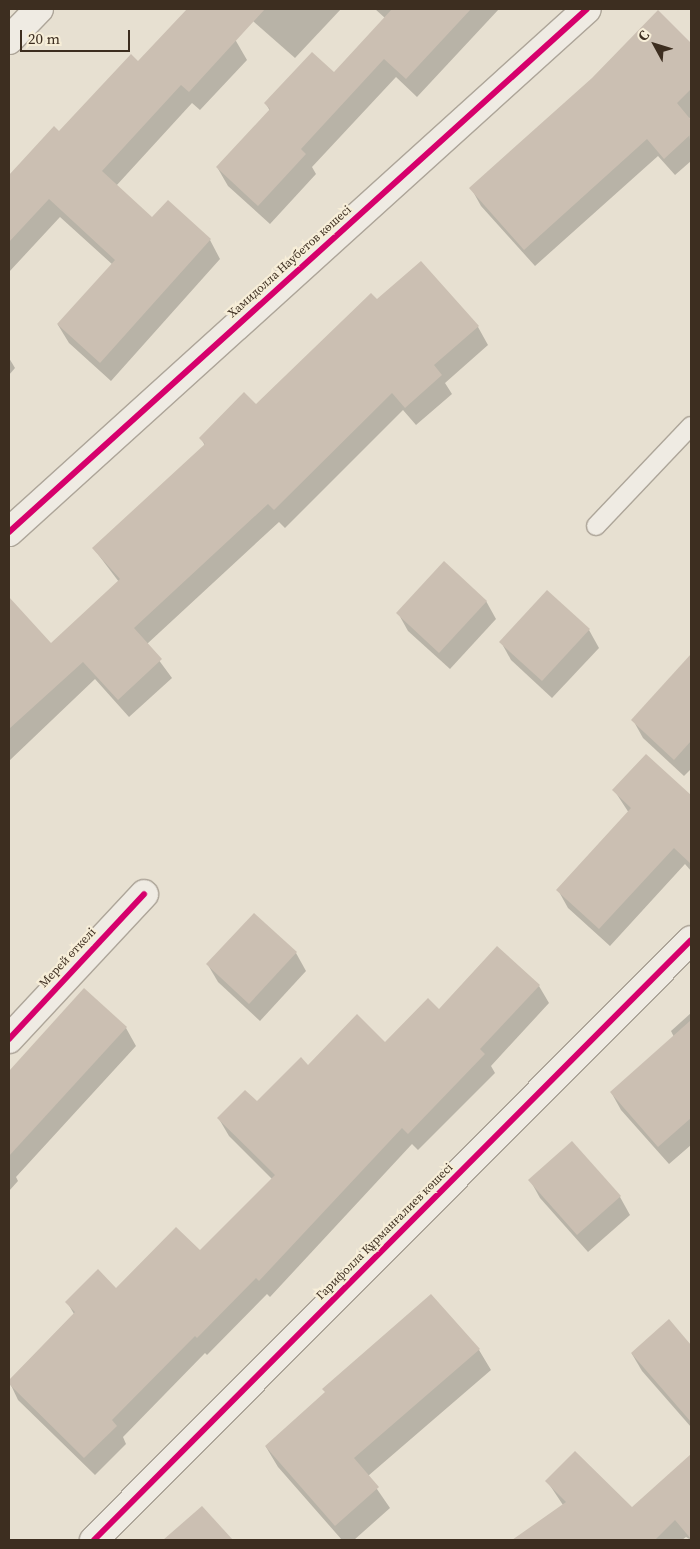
<!DOCTYPE html>
<html>
<head>
<meta charset="utf-8">
<style>
	body { margin:0 }
	#map { position:relative; width:700px; height:1549px; overflow:hidden; background:#e7e0d1; font-family:"Source Serif 4",serif }
	div>[style] { position:absolute }
	[style*='--x'] { left:calc(var(--x)*1px); top:calc(var(--y)*1px); width:calc(var(--w)*1px); rotate:calc(var(--a)*1deg) }
	.shadow>* { inset:0; background:#0003 }
	.building>* { inset:0; background:#cbbfb2 }
	.roads { filter:drop-shadow(1px 0 #ada599) drop-shadow(-1px 0 #ada599) drop-shadow(0 1px #ada599) drop-shadow(0 -1px #ada599) }
	.lane>* { height:18px; margin:-9px; padding:0 9px; transform-origin:9px; border-radius:9px; background:#efebe3 }
	.street>* { height:28px; margin:-14px; padding:0 14px; transform-origin:14px; border-radius:14px; background:#efebe3 }
	.cycleway>* { height:6px; margin:-3px; padding:0 3px; transform-origin:3px; border-radius:3px; background:#d6006c }
	span { translate:-50% -50%; white-space:nowrap; text-align:center; line-height:1.15; -webkit-text-stroke:4.5px #f7eed8; paint-order:stroke }
	.street-label { font-size:12px; color:#3d2e20 }
	.frame { position:absolute; inset:0; border:10px solid #3d2e20; pointer-events:none }
	.north { position:absolute; left:630px; top:20px; width:50px; height:50px; -webkit-text-stroke:4px #f7eed8; paint-order:stroke; rotate:309deg; font-size:14px; font-weight:700; line-height:20px; text-align:center; color:#3d2e20 }
	.north::after { content:''; display:block; margin:auto; width:18px; height:22px; background:#3d2e20; clip-path:polygon(50% 0,100% 100%,50% 72%,0 100%) }
	.scale { position:absolute; left:20px; top:30px; width:110px; height:22px; box-sizing:border-box; border:2px solid #3d2e20; border-top:0; padding-left:6px; font-size:15px; line-height:18px; white-space:nowrap; color:#3d2e20; -webkit-text-stroke:4px #f7eed8; paint-order:stroke }
</style>
</head>
<body>
<div id="map">
	<div class="shadow">
		<i style="clip-path:polygon(188px 9px,201px 9px,236px 41px,247px 60px,200px 110px,192px 103px,116px 186px,152px 219px,210px 240px,220px 259px,111px 381px,69px 343px,58px 325px,113px 265px,60px 217px,9px 272px,9px 177px,54px 128px,59px 133px,138px 63px)"></i>
		<i style="clip-path:polygon(247px 9px,341px 9px,295px 58px,253px 21px)"></i>
		<i style="clip-path:polygon(375px 9px,499px 9px,417px 97px,396px 77px,312px 167px,316px 174px,270px 224px,228px 186px,217px 167px,270px 111px,266px 104px,334px 74px,385px 18px)"></i>
		<i style="clip-path:polygon(658px 12px,691px 45px,691px 116px,689px 119px,691px 161px,675px 175px,658px 156px,535px 266px,481px 206px,471px 188px,593px 79px)"></i>
		<i style="clip-path:polygon(377px 301px,478px 327px,488px 345px,445px 383px,452px 394px,416px 425px,403px 410px,285px 528px,279px 522px,147px 644px,172px 678px,129px 717px,95px 679px,9px 761px,9px 614px,16px 607px,51px 645px,119px 582px,94px 549px,205px 446px,201px 438px,256px 405px)"></i>
		<i style="clip-path:polygon(9px 358px,15px 368px,9px 375px)"></i>
		<i style="clip-path:polygon(486px 601px,496px 619px,450px 669px,408px 631px,398px 613px)"></i>
		<i style="clip-path:polygon(589px 630px,599px 648px,552px 698px,511px 660px,501px 642px)"></i>
		<i style="clip-path:polygon(679px 670px,691px 682px,691px 769px,684px 776px,643px 738px,633px 720px)"></i>
		<i style="clip-path:polygon(646px 755px,691px 797px,691px 871px,685px 864px,610px 946px,568px 908px,558px 890px,629px 813px,614px 790px)"></i>
		<i style="clip-path:polygon(296px 953px,306px 971px,260px 1021px,218px 982px,208px 965px)"></i>
		<i style="clip-path:polygon(539px 986px,549px 1003px,491px 1066px,495px 1073px,418px 1150px,412px 1144px,270px 1297px,267px 1294px,207px 1355px,205px 1353px,123px 1437px,126px 1444px,95px 1475px,18px 1400px,9px 1381px,74px 1314px,67px 1302px,116px 1289px,200px 1252px,272px 1179px,229px 1136px,219px 1119px,257px 1103px,308px 1066px,385px 1044px,439px 1011px)"></i>
		<i style="clip-path:polygon(84px 990px,126px 1028px,136px 1046px,16px 1177px,18px 1181px,9px 1191px,9px 1075px)"></i>
		<i style="clip-path:polygon(691px 1013px,691px 1145px,669px 1164px,621px 1110px,611px 1092px,674px 1037px,671px 1031px)"></i>
		<i style="clip-path:polygon(572px 1143px,620px 1197px,630px 1215px,588px 1252px,540px 1198px,530px 1180px)"></i>
		<i style="clip-path:polygon(431px 1296px,479px 1350px,491px 1370px,368px 1476px,390px 1508px,354px 1540px,342px 1540px,278px 1467px,266px 1447px)"></i>
		<i style="clip-path:polygon(669px 1321px,691px 1346px,691px 1427px,642px 1371px,632px 1354px)"></i>
		<i style="clip-path:polygon(691px 1456px,691px 1540px,686px 1537px,682px 1540px,514px 1540px,563px 1505px,547px 1481px,631px 1509px)"></i>
		<i style="clip-path:polygon(202px 1507px,231px 1540px,165px 1540px)"></i>
	</div>
	<div class="building">
		<i style="clip-path:polygon(187px 9px,265px 9px,189px 92px,181px 85px,102px 171px,152px 217px,168px 200px,211px 239px,100px 363px,57px 324px,115px 260px,49px 199px,9px 242px,9px 175px,54px 126px,59px 131px,131px 54px,138px 61px)"></i>
		<i style="clip-path:polygon(392px 9px,471px 9px,406px 79px,384px 59px,301px 149px,306px 154px,258px 206px,216px 167px,270px 109px,264px 103px,312px 52px,334px 72px)"></i>
		<i style="clip-path:polygon(658px 10px,691px 43px,691px 89px,677px 103px,691px 120px,691px 134px,664px 159px,647px 139px,524px 250px,469px 188px,592px 78px)"></i>
		<i style="clip-path:polygon(421px 261px,479px 326px,434px 365px,442px 375px,405px 408px,392px 393px,274px 510px,268px 504px,134px 628px,162px 659px,118px 700px,83px 662px,9px 729px,9px 597px,51px 643px,120px 579px,92px 548px,205px 444px,199px 438px,244px 392px,256px 404px,371px 293px,377px 299px)"></i>
		<i style="clip-path:polygon(444px 561px,487px 601px,439px 653px,396px 613px)"></i>
		<i style="clip-path:polygon(547px 590px,590px 629px,542px 681px,499px 642px)"></i>
		<i style="clip-path:polygon(691px 654px,691px 741px,674px 760px,631px 720px)"></i>
		<i style="clip-path:polygon(646px 754px,691px 795px,691px 864px,674px 848px,599px 929px,556px 890px,631px 808px,612px 790px)"></i>
		<i style="clip-path:polygon(254px 913px,297px 952px,249px 1004px,206px 964px)"></i>
		<i style="clip-path:polygon(497px 946px,540px 985px,480px 1049px,485px 1054px,408px 1134px,402px 1128px,259px 1281px,256px 1278px,197px 1338px,195px 1336px,112px 1420px,117px 1426px,84px 1458px,9px 1384px,9px 1380px,75px 1312px,65px 1302px,98px 1269px,116px 1288px,176px 1227px,200px 1250px,275px 1175px,217px 1118px,245px 1090px,257px 1101px,301px 1057px,308px 1065px,357px 1014px,385px 1042px,428px 998px,439px 1009px)"></i>
		<i style="clip-path:polygon(84px 988px,127px 1027px,9px 1156px,9px 1071px)"></i>
		<i style="clip-path:polygon(691px 1020px,691px 1118px,658px 1147px,610px 1092px)"></i>
		<i style="clip-path:polygon(572px 1141px,621px 1196px,577px 1235px,528px 1180px)"></i>
		<i style="clip-path:polygon(431px 1294px,480px 1349px,354px 1458px,379px 1487px,335px 1526px,265px 1446px,325px 1392px,322px 1389px)"></i>
		<i style="clip-path:polygon(669px 1319px,691px 1345px,691px 1422px,631px 1353px)"></i>
		<i style="clip-path:polygon(575px 1451px,632px 1507px,691px 1454px,691px 1539px,675px 1520px,655px 1540px,512px 1540px,566px 1502px,545px 1481px)"></i>
		<i style="clip-path:polygon(202px 1506px,233px 1540px,163px 1540px)"></i>
	</div>
	<div class="roads">
		<div class="lane">
			<i style="--x:596;--y:526;--w:138;--a:-46.5"></i>
		</div>
		<div class="street">
			<i style="--x:9;--y:40;--w:43;--a:-45.9"></i>
			<i style="--x:9;--y:532;--w:779;--a:-42.14"></i>
			<i style="--x:9;--y:1039;--w:198;--a:-47"></i>
			<i style="--x:94;--y:1540;--w:846;--a:-45.14"></i>
		</div>
	</div>
	<div class="cycleway">
		<i style="--x:9;--y:532;--w:779;--a:-42.14"></i>
		<i style="--x:9;--y:1039;--w:198;--a:-47"></i>
		<i style="--x:94;--y:1540;--w:846;--a:-45.14"></i>
	</div>
	<div class="street-label">
		<span style="left:290px;top:262px;rotate:-42deg">Хамидолла Наубетов көшесі</span>
		<span style="left:68px;top:958px;rotate:-47deg">Мерей өткелі</span>
		<span style="left:385px;top:1232px;rotate:-45deg">Гарифолла Құрманғалиев көшесі</span>
	</div>
	<div class="frame"></div>
	<div class="north">С</div>
	<div class="scale">20 m</div>
</div>
</body>
</html>
